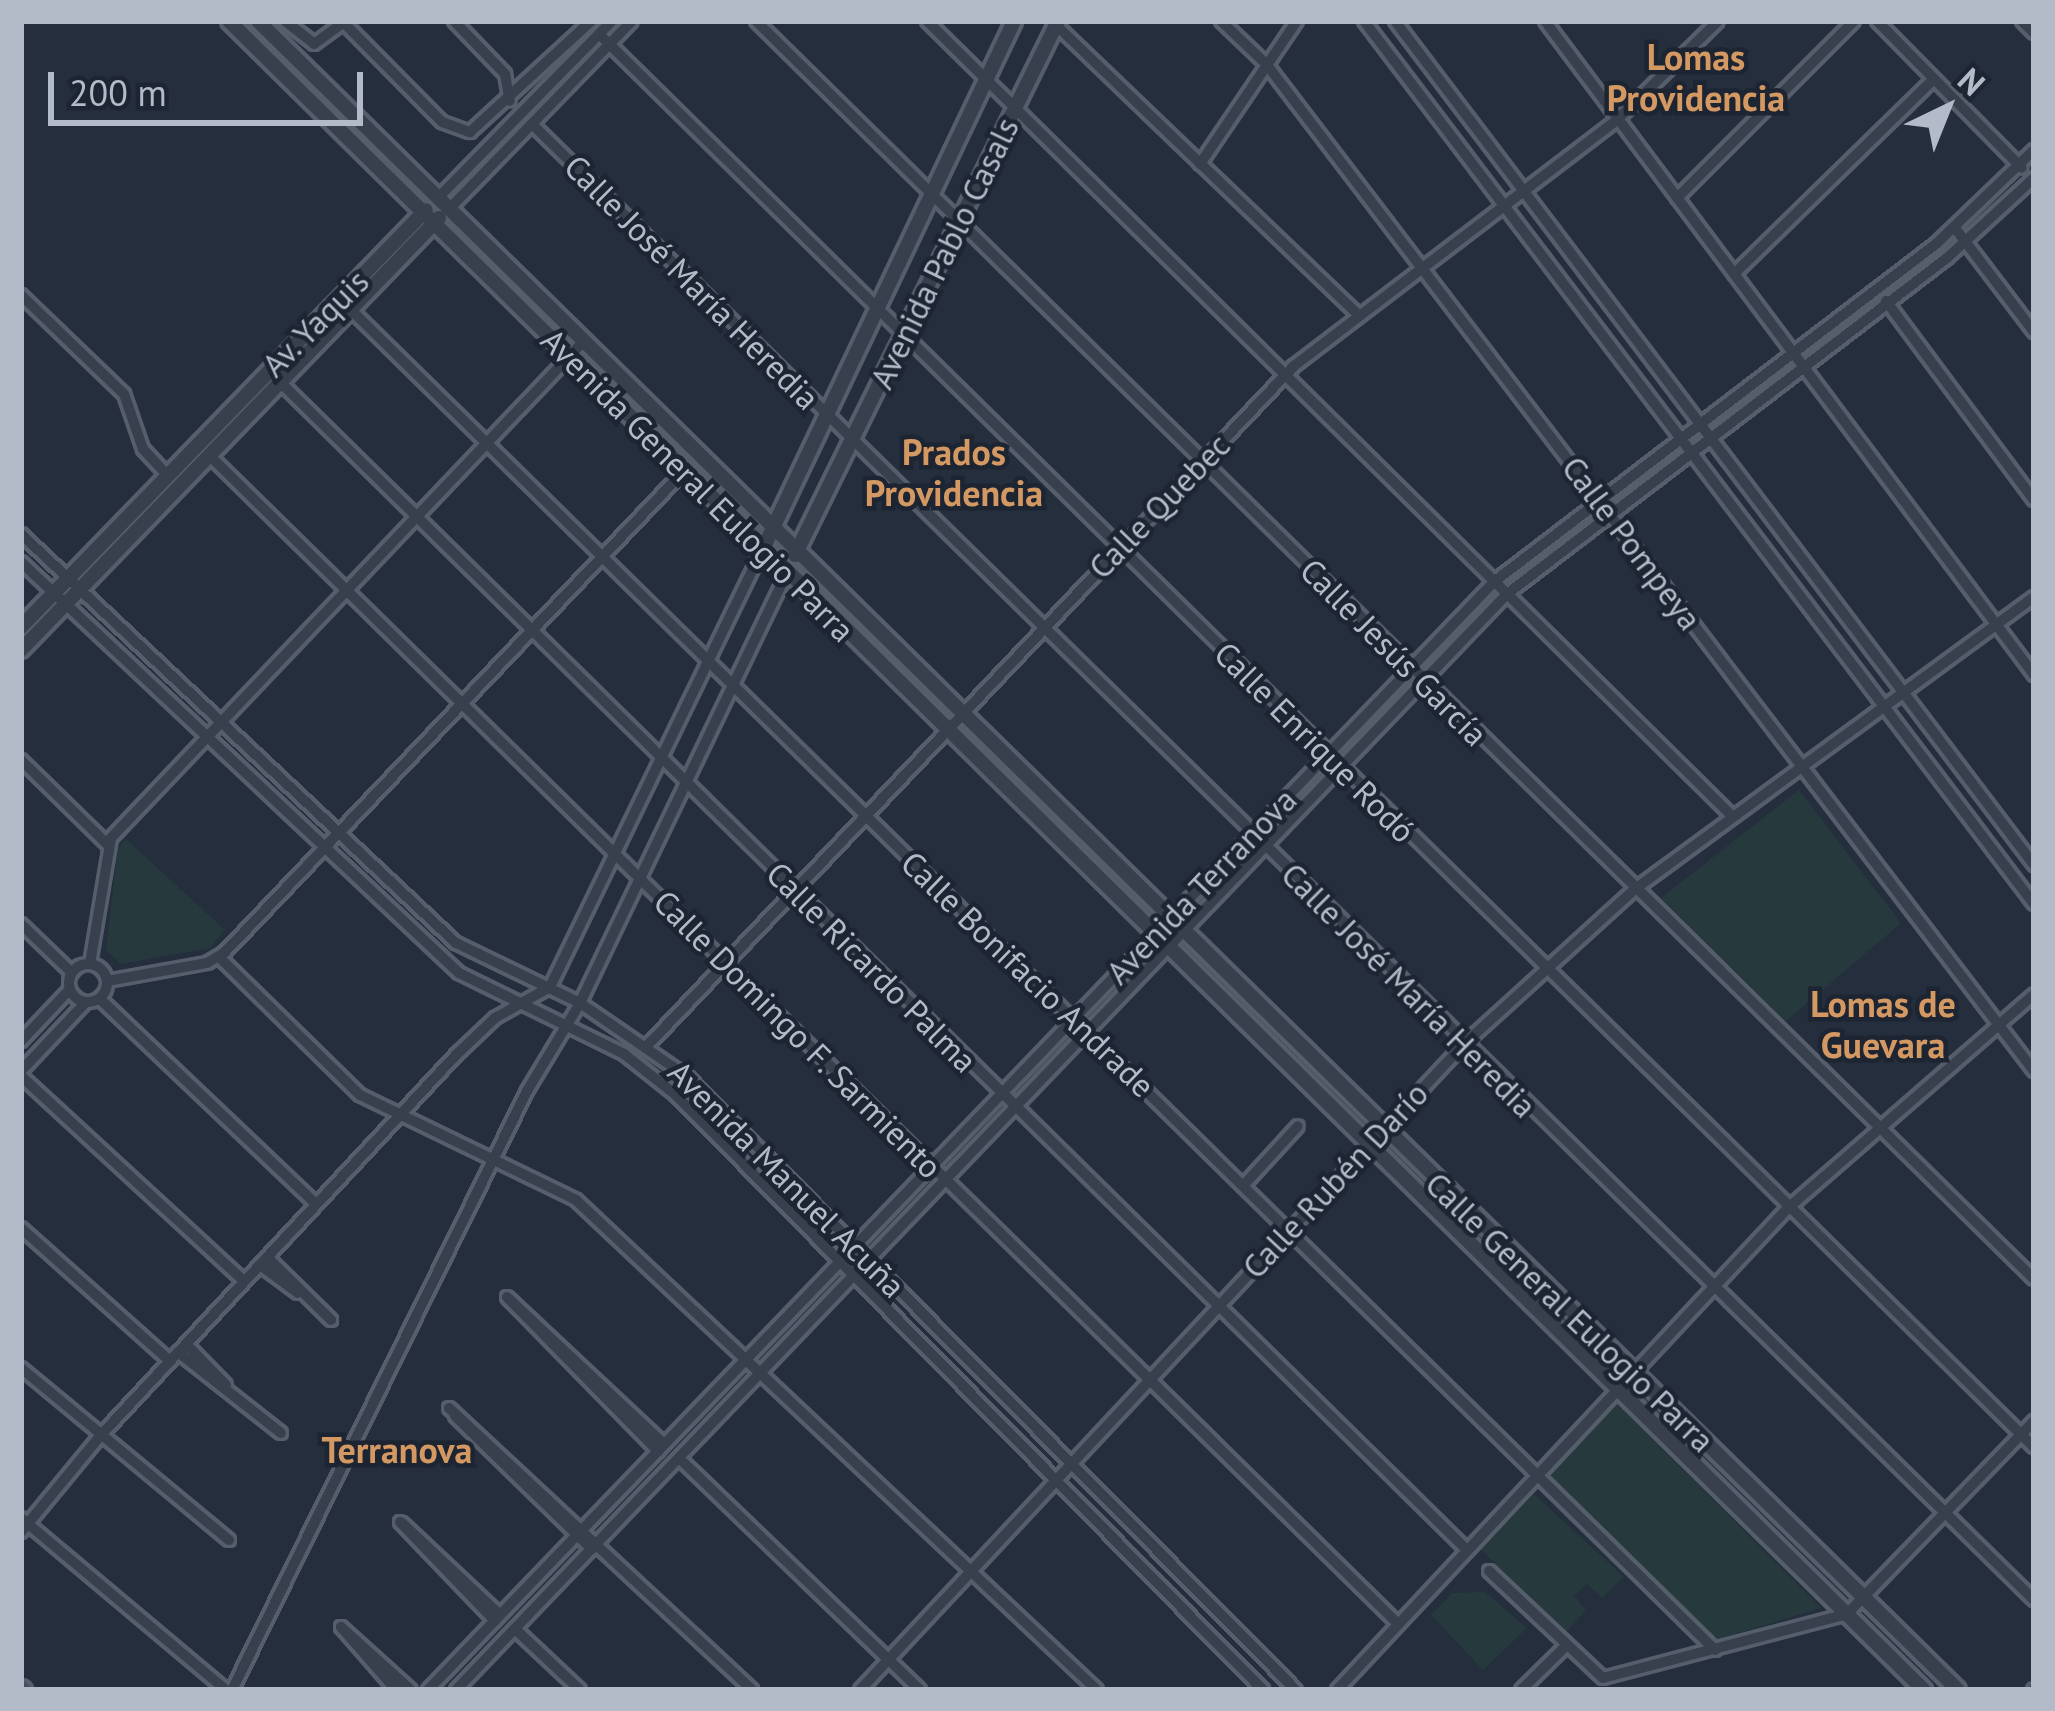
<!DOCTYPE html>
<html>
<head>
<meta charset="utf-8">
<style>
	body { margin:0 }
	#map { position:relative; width:2055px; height:1711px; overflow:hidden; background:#242e3d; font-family:"PT Sans",sans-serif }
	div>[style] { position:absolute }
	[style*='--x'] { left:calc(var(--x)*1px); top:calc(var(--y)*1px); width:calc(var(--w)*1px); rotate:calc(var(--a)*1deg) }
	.green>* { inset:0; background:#263a3e }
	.roads { filter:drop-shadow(3px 0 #565e6b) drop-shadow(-3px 0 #565e6b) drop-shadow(0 3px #565e6b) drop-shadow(0 -3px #565e6b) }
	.minor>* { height:10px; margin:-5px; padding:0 5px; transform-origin:5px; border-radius:5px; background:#38404d }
	.minor>.ring { margin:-5px; padding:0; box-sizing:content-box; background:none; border:10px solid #38404d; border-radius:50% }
	.tertiary>* { height:14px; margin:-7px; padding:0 7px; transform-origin:7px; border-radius:7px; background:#38404d }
	.secondary>* { height:15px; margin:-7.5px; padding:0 7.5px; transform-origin:7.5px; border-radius:7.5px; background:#464f60 }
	span { translate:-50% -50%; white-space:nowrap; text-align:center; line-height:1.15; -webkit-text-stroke:9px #1d2532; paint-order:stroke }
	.street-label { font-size:33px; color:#b4bbc8 }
	.neighbourhood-label { font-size:36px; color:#d49863; font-weight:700 }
	.frame { position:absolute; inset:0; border:24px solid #b4bbc8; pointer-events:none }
	.north { position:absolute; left:1887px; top:48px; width:120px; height:120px; -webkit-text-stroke:9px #1d2532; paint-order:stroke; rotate:43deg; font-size:33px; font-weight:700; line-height:48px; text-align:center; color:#b4bbc8 }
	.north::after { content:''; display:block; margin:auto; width:42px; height:54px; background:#b4bbc8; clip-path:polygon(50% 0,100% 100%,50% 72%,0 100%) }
	.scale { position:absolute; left:48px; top:72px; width:315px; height:54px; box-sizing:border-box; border:6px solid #b4bbc8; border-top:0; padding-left:15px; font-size:36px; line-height:42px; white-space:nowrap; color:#b4bbc8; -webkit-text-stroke:9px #1d2532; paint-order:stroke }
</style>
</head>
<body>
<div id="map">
	<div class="green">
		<i style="clip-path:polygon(1799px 790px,1901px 923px,1786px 1021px,1661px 898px)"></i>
		<i style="clip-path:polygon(126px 839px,225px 930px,210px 948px,121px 964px,106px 950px,118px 848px)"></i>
		<i style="clip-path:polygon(1614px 1401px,1821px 1608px,1715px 1640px,1546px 1475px)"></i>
		<i style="clip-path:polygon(1534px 1494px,1624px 1577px,1602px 1598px,1587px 1584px,1574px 1596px,1586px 1610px,1567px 1631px,1481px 1550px)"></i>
		<i style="clip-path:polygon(1485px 1592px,1527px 1628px,1483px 1670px,1431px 1615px,1452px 1593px)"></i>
	</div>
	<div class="roads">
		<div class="minor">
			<i style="--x:285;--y:21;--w:37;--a:38"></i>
			<i style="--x:314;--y:44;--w:39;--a:-36"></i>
			<i style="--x:454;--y:21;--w:74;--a:46.1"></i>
			<i style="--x:505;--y:74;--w:27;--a:80"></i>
			<i style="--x:756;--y:21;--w:1793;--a:44.55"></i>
			<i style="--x:927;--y:21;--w:1131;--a:44.64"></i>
			<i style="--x:1221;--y:21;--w:64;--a:43.7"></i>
			<i style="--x:1267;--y:65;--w:1265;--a:52.68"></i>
			<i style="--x:1364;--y:21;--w:1108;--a:52.81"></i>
			<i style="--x:1395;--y:21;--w:1059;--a:52.87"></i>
			<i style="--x:1545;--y:21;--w:817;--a:53.21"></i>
			<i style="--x:1877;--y:21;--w:206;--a:45.4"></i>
			<i style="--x:2022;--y:21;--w:17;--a:45"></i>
			<i style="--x:344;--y:23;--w:139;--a:45.3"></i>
			<i style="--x:442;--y:122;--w:30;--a:20"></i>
			<i style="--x:470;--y:132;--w:164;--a:-42.5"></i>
			<i style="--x:1056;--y:25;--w:420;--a:43.8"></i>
			<i style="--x:599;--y:34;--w:2014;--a:44.56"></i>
			<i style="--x:532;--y:124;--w:2106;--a:44.5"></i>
			<i style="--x:1200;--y:164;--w:173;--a:-55.9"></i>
			<i style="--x:438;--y:198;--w:248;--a:-45.5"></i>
			<i style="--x:1677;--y:198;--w:250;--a:-45"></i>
			<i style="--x:449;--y:209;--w:262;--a:-45.8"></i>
			<i style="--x:1955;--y:228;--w:131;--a:52.8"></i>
			<i style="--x:1734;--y:274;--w:279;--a:-44.3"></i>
			<i style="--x:21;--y:295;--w:143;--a:43.9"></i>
			<i style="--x:124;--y:394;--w:58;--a:70.9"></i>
			<i style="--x:143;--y:449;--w:35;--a:47"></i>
			<i style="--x:1886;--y:301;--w:248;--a:53.4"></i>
			<i style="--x:347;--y:306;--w:1918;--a:44.49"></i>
			<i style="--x:279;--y:381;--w:1667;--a:44.54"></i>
			<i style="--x:208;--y:454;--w:1669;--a:44.51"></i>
			<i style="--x:21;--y:534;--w:597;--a:43.24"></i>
			<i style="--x:456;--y:943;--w:138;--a:25.8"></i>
			<i style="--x:580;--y:1003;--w:132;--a:34.5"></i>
			<i style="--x:689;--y:1078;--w:862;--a:45.24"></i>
			<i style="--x:21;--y:562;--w:601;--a:43.18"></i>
			<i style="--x:459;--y:973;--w:184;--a:26.1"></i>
			<i style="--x:624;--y:1054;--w:66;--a:38.3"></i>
			<i style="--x:676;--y:1095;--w:836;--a:45.39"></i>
			<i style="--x:21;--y:760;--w:120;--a:44.3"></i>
			<i style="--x:21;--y:924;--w:69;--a:43.8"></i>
			<i style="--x:219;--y:957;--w:197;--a:44.4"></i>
			<i style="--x:360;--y:1095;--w:240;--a:25.9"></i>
			<i style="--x:576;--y:1200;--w:715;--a:43.24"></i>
			<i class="ring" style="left:69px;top:964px;width:28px;height:28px"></i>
			<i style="--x:90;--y:964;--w:128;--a:-80.5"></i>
			<i style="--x:111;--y:838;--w:686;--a:-46.42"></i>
			<i style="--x:107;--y:981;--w:102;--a:-10.2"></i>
			<i style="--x:207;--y:963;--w:21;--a:-31"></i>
			<i style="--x:225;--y:952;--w:665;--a:-46.34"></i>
			<i style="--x:100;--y:999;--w:298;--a:43.5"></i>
			<i style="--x:21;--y:1041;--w:70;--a:-46.7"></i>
			<i style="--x:648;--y:1045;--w:937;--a:-46.43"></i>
			<i style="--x:1294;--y:366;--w:406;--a:-37.3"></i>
			<i style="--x:1617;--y:120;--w:141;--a:-44.4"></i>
			<i style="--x:21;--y:1071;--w:93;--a:-46.7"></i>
			<i style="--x:21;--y:1076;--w:303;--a:42.6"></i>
			<i style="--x:1243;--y:1186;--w:81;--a:-47.5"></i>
			<i style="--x:21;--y:1228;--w:200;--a:41.8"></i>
			<i style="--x:267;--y:1257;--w:90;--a:44.5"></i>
			<i style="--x:260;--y:1265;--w:47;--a:36.4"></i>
			<i style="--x:507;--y:1297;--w:216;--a:45.6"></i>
			<i style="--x:509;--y:1299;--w:212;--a:43.1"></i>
			<i style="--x:186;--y:1344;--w:57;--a:45.7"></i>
			<i style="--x:178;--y:1352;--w:131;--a:38.2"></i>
			<i style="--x:21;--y:1368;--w:270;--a:39.6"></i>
			<i style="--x:449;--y:1408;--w:414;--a:42.9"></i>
			<i style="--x:455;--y:1416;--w:191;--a:44.2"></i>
			<i style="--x:680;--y:1459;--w:333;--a:43.9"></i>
			<i style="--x:21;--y:1518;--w:268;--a:40"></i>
			<i style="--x:400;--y:1522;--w:137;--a:46.2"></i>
			<i style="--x:402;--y:1523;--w:134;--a:43.2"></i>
			<i style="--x:21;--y:1532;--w:126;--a:-50.5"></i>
			<i style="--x:101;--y:1435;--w:520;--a:-46.95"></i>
			<i style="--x:456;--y:1055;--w:54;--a:-43.5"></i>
			<i style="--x:495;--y:1018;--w:63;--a:-29.4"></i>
			<i style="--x:550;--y:987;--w:487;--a:-64.1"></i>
			<i style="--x:1489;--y:1571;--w:156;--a:43.2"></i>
			<i style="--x:1603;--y:1678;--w:252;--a:-14.7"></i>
			<i style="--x:1847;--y:1614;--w:269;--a:-45.9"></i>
			<i style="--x:341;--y:1627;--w:94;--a:42"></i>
			<i style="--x:341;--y:1627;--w:84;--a:48.9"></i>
			<i style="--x:515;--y:1629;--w:89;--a:43.2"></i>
			<i style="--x:232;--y:1690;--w:668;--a:-63.78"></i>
			<i style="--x:527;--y:1091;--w:103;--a:-58.9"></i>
			<i style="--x:580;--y:1003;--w:477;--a:-64.3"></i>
			<i style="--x:428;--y:1690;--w:1539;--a:-46.11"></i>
			<i style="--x:1495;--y:581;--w:555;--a:-37.39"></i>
			<i style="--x:1936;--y:244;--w:136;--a:-43.8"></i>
			<i style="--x:456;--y:1690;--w:1518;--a:-46.2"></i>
			<i style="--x:1507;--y:594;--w:554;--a:-37.37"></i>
			<i style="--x:1947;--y:258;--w:118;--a:-42.6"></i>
			<i style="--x:860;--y:1690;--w:884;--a:-46.92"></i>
			<i style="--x:1464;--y:1044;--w:231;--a:-42.2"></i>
			<i style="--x:1635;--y:889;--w:494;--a:-36.2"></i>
			<i style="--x:1337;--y:1690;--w:659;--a:-46.91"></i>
			<i style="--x:1787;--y:1209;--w:327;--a:-41"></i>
			<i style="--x:1521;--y:1690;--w:63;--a:-44.4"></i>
			<i style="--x:2033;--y:1690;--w:1;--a:-45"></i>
		</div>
		<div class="tertiary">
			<i style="--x:229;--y:21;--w:2379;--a:44.56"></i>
			<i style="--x:258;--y:21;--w:2382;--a:44.47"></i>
			<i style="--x:763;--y:549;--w:585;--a:-64.57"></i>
			<i style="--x:795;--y:555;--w:595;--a:-63.78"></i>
			<i style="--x:21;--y:627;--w:581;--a:-45.84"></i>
			<i style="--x:21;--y:650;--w:601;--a:-45.94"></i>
		</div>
		<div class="secondary">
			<i style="--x:21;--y:1688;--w:3;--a:45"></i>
		</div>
	</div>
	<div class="street-label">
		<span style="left:944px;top:253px;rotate:-64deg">Avenida Pablo Casals</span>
		<span style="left:692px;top:282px;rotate:45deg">Calle José María Heredia</span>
		<span style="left:315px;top:323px;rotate:-45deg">Av. Yaquis</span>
		<span style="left:698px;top:485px;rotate:45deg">Avenida General Eulogio Parra</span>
		<span style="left:1159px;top:506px;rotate:-46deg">Calle Quebec</span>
		<span style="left:1632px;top:543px;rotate:53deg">Calle Pompeya</span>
		<span style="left:1394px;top:652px;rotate:45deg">Calle Jesús García</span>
		<span style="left:1315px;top:742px;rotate:45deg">Calle Enrique Rodó</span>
		<span style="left:1201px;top:886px;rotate:-46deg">Avenida Terranova</span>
		<span style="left:872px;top:967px;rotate:45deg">Calle Ricardo Palma</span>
		<span style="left:1028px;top:974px;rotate:44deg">Calle Bonifacio Andrade</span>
		<span style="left:1409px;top:990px;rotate:45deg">Calle José María Heredia</span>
		<span style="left:798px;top:1034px;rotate:45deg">Calle Domingo F. Sarmiento</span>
		<span style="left:787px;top:1179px;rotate:45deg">Avenida Manuel Acuña</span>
		<span style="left:1335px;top:1180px;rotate:-47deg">Calle Rubén Darío</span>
		<span style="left:1570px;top:1312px;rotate:44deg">Calle General Eulogio Parra</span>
	</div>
	<div class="neighbourhood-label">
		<span style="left:1696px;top:77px">Lomas<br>Providencia</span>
		<span style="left:954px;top:472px">Prados<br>Providencia</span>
		<span style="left:1883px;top:1024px">Lomas de<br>Guevara</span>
		<span style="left:397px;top:1450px">Terranova</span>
	</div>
	<div class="frame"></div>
	<div class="north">N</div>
	<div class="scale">200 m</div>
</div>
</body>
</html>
